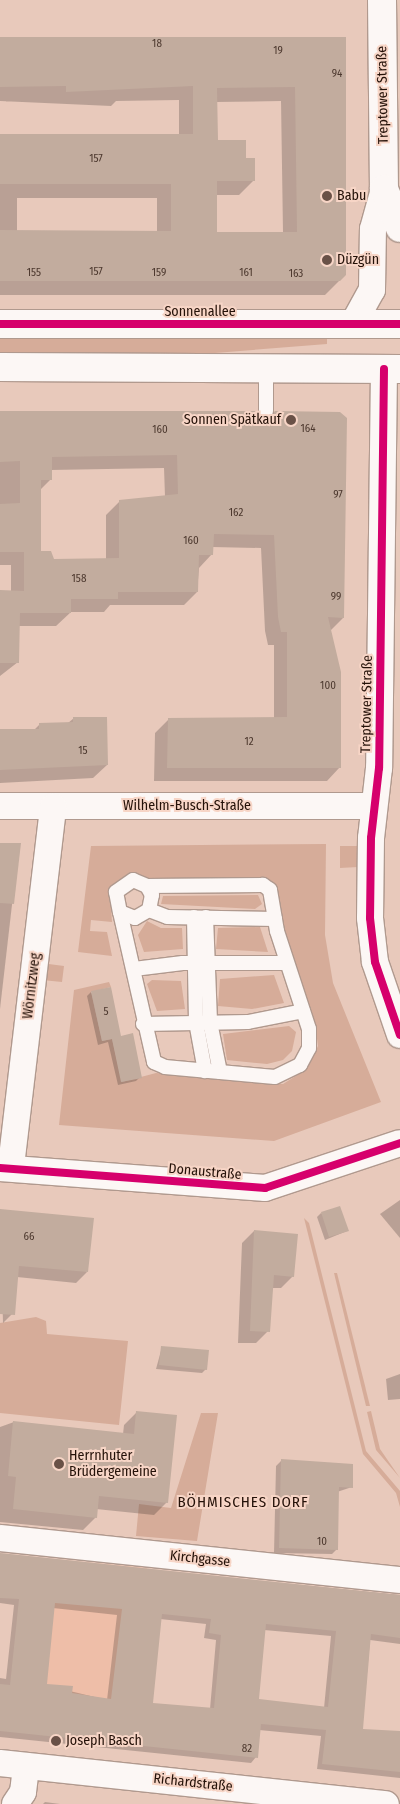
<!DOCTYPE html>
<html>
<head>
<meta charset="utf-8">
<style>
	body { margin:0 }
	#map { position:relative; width:400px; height:1804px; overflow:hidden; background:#e8c9bb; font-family:"Fira Sans Condensed",sans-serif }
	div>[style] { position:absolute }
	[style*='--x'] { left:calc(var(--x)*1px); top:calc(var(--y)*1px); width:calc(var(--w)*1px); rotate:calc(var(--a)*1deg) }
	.built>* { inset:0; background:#eebea8 }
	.green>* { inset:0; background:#d6ac99 }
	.shadow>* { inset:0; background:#0003 }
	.building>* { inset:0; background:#c2ac9e }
	.roads { filter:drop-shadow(1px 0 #b0998e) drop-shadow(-1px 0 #b0998e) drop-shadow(0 1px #b0998e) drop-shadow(0 -1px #b0998e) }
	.service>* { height:14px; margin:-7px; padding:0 7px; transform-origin:7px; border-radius:7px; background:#fcf7f5 }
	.minor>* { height:26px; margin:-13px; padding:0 13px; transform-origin:13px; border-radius:13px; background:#fcf7f5 }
	.tertiary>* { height:28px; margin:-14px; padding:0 14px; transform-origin:14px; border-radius:14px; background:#fcf7f5 }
	.secondary>* { height:28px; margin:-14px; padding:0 14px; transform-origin:14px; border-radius:14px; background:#fcf7f5 }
	.cycleway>* { height:8px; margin:-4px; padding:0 4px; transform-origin:4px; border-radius:4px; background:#d6006c }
	.dots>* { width:14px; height:14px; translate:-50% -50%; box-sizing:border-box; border:2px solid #f7d5c6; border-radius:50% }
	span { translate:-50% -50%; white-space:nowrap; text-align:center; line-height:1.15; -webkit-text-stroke:4px #f7d5c6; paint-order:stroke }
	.number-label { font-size:11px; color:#4c382e }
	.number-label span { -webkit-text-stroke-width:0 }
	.street-label { font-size:14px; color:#241108 }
	.poi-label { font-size:14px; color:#241108 }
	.left { translate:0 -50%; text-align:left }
	.right { translate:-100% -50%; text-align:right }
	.neighbourhood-label { font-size:15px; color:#241108; letter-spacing:1px }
</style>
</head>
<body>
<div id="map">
	<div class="built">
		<i style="clip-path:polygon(41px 1558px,147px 1568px,133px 1708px,24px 1733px)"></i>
	</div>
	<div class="green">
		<i style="clip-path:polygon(0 339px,327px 339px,327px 344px,215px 353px,0 353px)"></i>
		<i style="clip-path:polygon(326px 844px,325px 935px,333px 983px,381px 1102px,274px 1141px,59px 1125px,74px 990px,109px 982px,111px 987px,91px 992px,102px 1041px,112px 1039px,122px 1082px,156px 1073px,283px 1084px,307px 1069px,318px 1046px,315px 1024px,285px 937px,276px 885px,265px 880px,148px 880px,128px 874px,110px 891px,112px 922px,91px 920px,90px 931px,107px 932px,112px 956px,78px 952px,91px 846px)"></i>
		<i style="clip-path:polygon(340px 846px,359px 846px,358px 867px,340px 868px)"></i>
		<i style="clip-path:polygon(258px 895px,262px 904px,255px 909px,161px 904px,163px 896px)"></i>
		<i style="clip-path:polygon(147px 921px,161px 928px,182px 928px,183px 949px,144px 952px,138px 935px)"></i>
		<i style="clip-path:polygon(260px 927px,268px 952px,216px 949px,218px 928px)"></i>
		<i style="clip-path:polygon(41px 963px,64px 966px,62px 982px,42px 980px)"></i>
		<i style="clip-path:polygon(274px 975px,284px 1003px,252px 1009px,218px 1006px,220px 979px)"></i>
		<i style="clip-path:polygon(152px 980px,181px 981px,185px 1009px,157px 1011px,147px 984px)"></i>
		<i style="clip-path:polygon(289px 1026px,296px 1032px,292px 1051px,283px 1060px,267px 1064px,227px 1060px,223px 1034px)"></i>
		<i style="clip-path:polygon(304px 1218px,309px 1223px,366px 1451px,400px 1491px,400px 1507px,396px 1493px,363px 1454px)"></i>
		<i style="clip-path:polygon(337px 1273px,370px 1406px,366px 1406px,334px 1273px)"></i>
		<i style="clip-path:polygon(36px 1317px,46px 1321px,47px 1334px,128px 1341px,119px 1425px,0 1413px,0 1323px)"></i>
		<i style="clip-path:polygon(371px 1411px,380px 1449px,400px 1478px,376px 1450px,367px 1412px)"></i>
		<i style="clip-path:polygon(201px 1413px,218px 1413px,197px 1541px,136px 1536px,139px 1504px,171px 1508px)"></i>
	</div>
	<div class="shadow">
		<i style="clip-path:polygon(evenodd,0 38px,345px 38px,345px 275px,325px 295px,0 295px,0 135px,179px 135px,179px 100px,116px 101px,111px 106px,0 101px,0 38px,281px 101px,283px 233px,216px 233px,215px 195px,239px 195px,254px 180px,245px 159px,217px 142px,216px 102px,281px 101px,0 38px,17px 198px,157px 198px,157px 232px,17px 231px,17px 198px)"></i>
		<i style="clip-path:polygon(evenodd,0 412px,257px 413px,343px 618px,330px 631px,340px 767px,327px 781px,154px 781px,155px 733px,169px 719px,274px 719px,274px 645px,268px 645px,265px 631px,261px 548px,212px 547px,212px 554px,199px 568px,197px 592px,184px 605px,110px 605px,104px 612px,71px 612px,56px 626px,18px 626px,18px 662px,0 676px,0 592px,11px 592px,11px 565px,0 565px,0 412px,164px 468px,165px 497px,120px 501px,106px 515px,106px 560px,54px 560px,39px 552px,40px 490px,51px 479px,51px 470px,164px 468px)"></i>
		<i style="clip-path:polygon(74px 718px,107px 765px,93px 778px,0 783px,0 729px,34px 730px,40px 724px,68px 723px)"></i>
		<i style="clip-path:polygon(0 844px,19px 844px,0 1009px)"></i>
		<i style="clip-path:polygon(91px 992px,140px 1077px,136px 1081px,118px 1085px,108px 1042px,98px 1045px,87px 996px)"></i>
		<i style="clip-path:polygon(400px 1200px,400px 1238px,380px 1214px)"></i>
		<i style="clip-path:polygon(0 1210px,87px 1272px,76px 1283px,17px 1277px,14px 1312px,3px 1323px)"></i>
		<i style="clip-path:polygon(321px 1213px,347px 1231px,325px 1240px,317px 1217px)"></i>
		<i style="clip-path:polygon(254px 1231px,293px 1276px,281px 1288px,272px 1288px,268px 1331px,256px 1343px,238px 1343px,242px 1243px)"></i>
		<i style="clip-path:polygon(162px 1347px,206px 1369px,202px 1373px,156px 1369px)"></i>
		<i style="clip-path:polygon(400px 1374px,400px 1399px,388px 1400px,386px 1379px)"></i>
		<i style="clip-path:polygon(137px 1412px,167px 1502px,154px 1515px,96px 1509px,96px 1517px,83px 1530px,0 1522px,0 1427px,14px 1422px,123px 1434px,124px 1425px)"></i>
		<i style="clip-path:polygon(281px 1461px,352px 1487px,337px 1492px,337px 1549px,332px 1554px,274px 1553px,276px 1466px)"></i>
		<i style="clip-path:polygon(evenodd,0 1555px,400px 1595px,400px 1644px,370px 1640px,362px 1730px,400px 1733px,400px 1778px,317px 1769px,321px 1736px,259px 1730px,256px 1757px,251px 1763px,0 1737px,0 1678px,6px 1679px,14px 1605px,0 1603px,0 1555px,53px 1608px,117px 1615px,107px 1700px,45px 1685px,53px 1608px,0 1555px,160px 1619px,206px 1624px,204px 1638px,216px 1640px,210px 1709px,152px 1704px,160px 1619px,0 1555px,264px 1630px,331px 1636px,324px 1708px,258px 1700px,264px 1630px)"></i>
		<i style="clip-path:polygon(45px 1802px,60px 1804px,43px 1804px)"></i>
	</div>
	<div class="building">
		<i style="clip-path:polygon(evenodd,0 37px,346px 37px,346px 275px,340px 281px,0 281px,0 230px,171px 231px,171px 184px,0 184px,0 134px,193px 134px,193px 86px,66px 92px,66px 86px,0 87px,0 37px,295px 87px,297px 232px,217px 232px,217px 181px,255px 181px,255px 158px,246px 158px,246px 140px,218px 140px,217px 88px,295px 87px)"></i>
		<i style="clip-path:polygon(evenodd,0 411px,257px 411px,266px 420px,275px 411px,340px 412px,347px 418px,344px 618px,328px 617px,341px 672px,341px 768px,167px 768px,168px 718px,287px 717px,287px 632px,281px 632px,278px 617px,274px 535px,214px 534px,213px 555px,199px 555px,198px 592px,118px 592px,118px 599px,71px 599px,71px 613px,20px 613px,19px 663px,0 663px,0 590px,24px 591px,24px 552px,0 552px,0 504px,20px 503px,20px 461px,0 462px,0 411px,177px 455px,178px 494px,119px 500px,119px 558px,54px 559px,51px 551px,41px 551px,41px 480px,52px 480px,52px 457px,177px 455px)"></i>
		<i style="clip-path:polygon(73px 717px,107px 717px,108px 765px,0 770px,0 729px,39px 729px,39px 723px,73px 722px)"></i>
		<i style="clip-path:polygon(0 843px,21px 843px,14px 904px,0 903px)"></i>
		<i style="clip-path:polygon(111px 987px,121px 1036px,133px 1033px,142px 1078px,121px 1082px,112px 1039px,102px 1041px,91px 991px)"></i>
		<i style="clip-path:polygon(340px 1206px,349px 1231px,329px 1237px,321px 1212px)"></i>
		<i style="clip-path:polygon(0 1209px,94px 1218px,88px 1272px,19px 1266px,15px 1315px,0 1314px)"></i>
		<i style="clip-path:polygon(254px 1230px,298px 1234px,294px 1277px,274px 1275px,270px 1332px,250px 1331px)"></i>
		<i style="clip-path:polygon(161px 1346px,209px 1350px,207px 1370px,159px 1365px)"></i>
		<i style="clip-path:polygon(136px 1411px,177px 1415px,168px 1503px,99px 1496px,97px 1518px,13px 1509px,16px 1477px,8px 1476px,13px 1421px,134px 1434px)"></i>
		<i style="clip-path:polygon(281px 1459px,353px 1464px,353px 1488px,339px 1487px,338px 1550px,279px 1548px)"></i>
		<i style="clip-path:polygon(evenodd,0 1553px,400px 1595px,400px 1638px,371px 1634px,363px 1729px,400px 1731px,400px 1772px,322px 1764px,326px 1730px,261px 1724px,258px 1758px,0 1731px,0 1684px,10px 1685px,19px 1599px,0 1598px,0 1553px,55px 1603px,122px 1609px,111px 1699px,72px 1693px,73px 1686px,47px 1684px,55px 1603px,0 1553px,162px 1614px,211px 1619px,209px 1633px,221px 1635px,214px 1708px,153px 1703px,162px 1614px,0 1553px,266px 1624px,336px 1631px,328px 1707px,259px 1699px,266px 1624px)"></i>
	</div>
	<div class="roads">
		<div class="service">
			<i style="--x:266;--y:370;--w:41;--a:90"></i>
			<i style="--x:149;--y:910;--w:19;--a:21"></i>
			<i style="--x:167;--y:917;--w:108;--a:1.1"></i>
			<i style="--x:120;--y:912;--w:154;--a:77.2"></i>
			<i style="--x:154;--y:1062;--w:12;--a:24"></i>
			<i style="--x:165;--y:1067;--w:110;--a:5.2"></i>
			<i style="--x:275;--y:1077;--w:28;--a:-26"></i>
			<i style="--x:300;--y:1065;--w:19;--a:-62"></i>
			<i style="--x:309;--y:1048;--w:19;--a:-90"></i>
			<i style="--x:309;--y:1029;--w:103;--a:-108.1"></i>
			<i style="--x:277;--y:931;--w:42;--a:-99.7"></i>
			<i style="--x:270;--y:890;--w:9;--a:-144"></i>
			<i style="--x:263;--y:885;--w:116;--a:179.5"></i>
			<i style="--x:147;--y:886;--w:15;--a:-157"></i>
			<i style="--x:133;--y:880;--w:21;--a:145"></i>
			<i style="--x:116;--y:892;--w:20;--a:79"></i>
			<i style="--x:120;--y:912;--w:16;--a:22"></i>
			<i style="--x:135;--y:918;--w:16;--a:-30"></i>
			<i style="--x:149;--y:910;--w:15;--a:-79"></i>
			<i style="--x:152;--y:895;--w:10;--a:-119"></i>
			<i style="--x:194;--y:917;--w:105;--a:88.9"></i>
			<i style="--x:196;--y:1022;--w:50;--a:79.6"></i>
			<i style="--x:206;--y:917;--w:105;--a:87.8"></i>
			<i style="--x:210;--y:1022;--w:51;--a:78.7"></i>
			<i style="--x:134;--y:969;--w:49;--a:-7"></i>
			<i style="--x:183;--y:963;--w:103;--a:0"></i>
			<i style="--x:143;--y:1024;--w:105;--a:-1.1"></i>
			<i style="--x:248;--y:1022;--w:56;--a:-11.3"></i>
		</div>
		<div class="minor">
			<i style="--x:353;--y:324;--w:39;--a:-61"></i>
			<i style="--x:372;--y:290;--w:61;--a:-89.1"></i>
			<i style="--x:373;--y:229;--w:41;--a:-74.6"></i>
			<i style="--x:384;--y:369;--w:399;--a:90.7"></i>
			<i style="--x:379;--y:768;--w:70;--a:96.5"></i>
			<i style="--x:371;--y:838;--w:80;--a:90.7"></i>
			<i style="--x:370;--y:918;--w:44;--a:83.5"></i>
			<i style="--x:375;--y:962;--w:77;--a:71.1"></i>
			<i style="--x:0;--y:806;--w:374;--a:0"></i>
			<i style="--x:11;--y:1166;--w:362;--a:-83.3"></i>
			<i style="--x:0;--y:1168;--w:266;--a:4.3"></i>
			<i style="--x:265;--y:1188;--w:142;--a:-18.4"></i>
			<i style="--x:0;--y:1538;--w:402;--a:6"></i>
			<i style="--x:0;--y:1763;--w:388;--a:6.1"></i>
			<i style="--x:15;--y:1804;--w:14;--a:-56"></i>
			<i style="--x:23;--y:1792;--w:26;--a:-83"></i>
		</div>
		<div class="tertiary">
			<i style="--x:382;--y:0;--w:189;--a:89.4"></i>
			<i style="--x:384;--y:189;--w:42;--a:67.7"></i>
		</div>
		<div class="secondary">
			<i style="--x:0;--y:324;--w:400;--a:0"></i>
			<i style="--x:0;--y:367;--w:400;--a:0.3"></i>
		</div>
	</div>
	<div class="cycleway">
		<i style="--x:0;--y:324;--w:400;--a:0"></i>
		<i style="--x:384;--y:369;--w:399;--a:90.7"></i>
		<i style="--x:379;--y:768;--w:70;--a:96.5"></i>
		<i style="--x:371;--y:838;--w:80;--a:90.7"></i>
		<i style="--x:370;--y:918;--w:44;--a:83.5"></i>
		<i style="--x:375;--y:962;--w:77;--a:71.1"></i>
		<i style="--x:0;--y:1168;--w:266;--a:4.3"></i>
		<i style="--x:265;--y:1188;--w:142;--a:-18.4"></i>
	</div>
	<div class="dots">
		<i style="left:327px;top:196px;background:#695147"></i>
		<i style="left:327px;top:260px;background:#695147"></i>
		<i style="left:291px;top:420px;background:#695147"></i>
		<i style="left:59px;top:1464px;background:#695147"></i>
		<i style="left:56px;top:1741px;background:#695147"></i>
	</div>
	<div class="number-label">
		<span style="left:157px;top:44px">18</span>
		<span style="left:278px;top:51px">19</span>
		<span style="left:337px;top:74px">94</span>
		<span style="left:96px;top:159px">157</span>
		<span style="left:96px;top:272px">157</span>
		<span style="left:34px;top:273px">155</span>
		<span style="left:159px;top:273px">159</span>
		<span style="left:246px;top:273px">161</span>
		<span style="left:296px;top:274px">163</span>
		<span style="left:308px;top:429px">164</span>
		<span style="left:160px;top:430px">160</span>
		<span style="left:338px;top:495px">97</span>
		<span style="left:236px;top:513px">162</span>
		<span style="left:191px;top:541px">160</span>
		<span style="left:79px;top:579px">158</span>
		<span style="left:336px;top:597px">99</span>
		<span style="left:328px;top:686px">100</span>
		<span style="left:249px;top:742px">12</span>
		<span style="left:83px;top:751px">15</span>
		<span style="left:106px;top:1012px">5</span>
		<span style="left:29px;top:1237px">66</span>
		<span style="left:322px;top:1542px">10</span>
		<span style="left:247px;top:1749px">82</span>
	</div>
	<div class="street-label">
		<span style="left:383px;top:95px;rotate:-91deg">Treptower Straße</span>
		<span style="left:200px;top:312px">Sonnenallee</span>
		<span style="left:367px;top:704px;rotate:-89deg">Treptower Straße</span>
		<span style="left:187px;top:806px">Wilhelm-Busch-Straße</span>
		<span style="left:32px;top:986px;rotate:-83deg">Wörnitzweg</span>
		<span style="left:205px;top:1172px;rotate:5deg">Donaustraße</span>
		<span style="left:200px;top:1559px;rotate:6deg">Kirchgasse</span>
		<span style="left:193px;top:1783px;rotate:6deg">Richardstraße</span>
	</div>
	<div class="poi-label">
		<span class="left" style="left:337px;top:196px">Babu</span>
		<span class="left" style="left:337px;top:260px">Düzgün</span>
		<span class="right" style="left:281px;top:420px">Sonnen Spätkauf</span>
		<span class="left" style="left:69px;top:1464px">Herrnhuter<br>Brüdergemeine</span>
		<span class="left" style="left:66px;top:1741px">Joseph Basch</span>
	</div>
	<div class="neighbourhood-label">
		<span style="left:243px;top:1503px">BÖHMISCHES DORF</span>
	</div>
</div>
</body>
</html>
